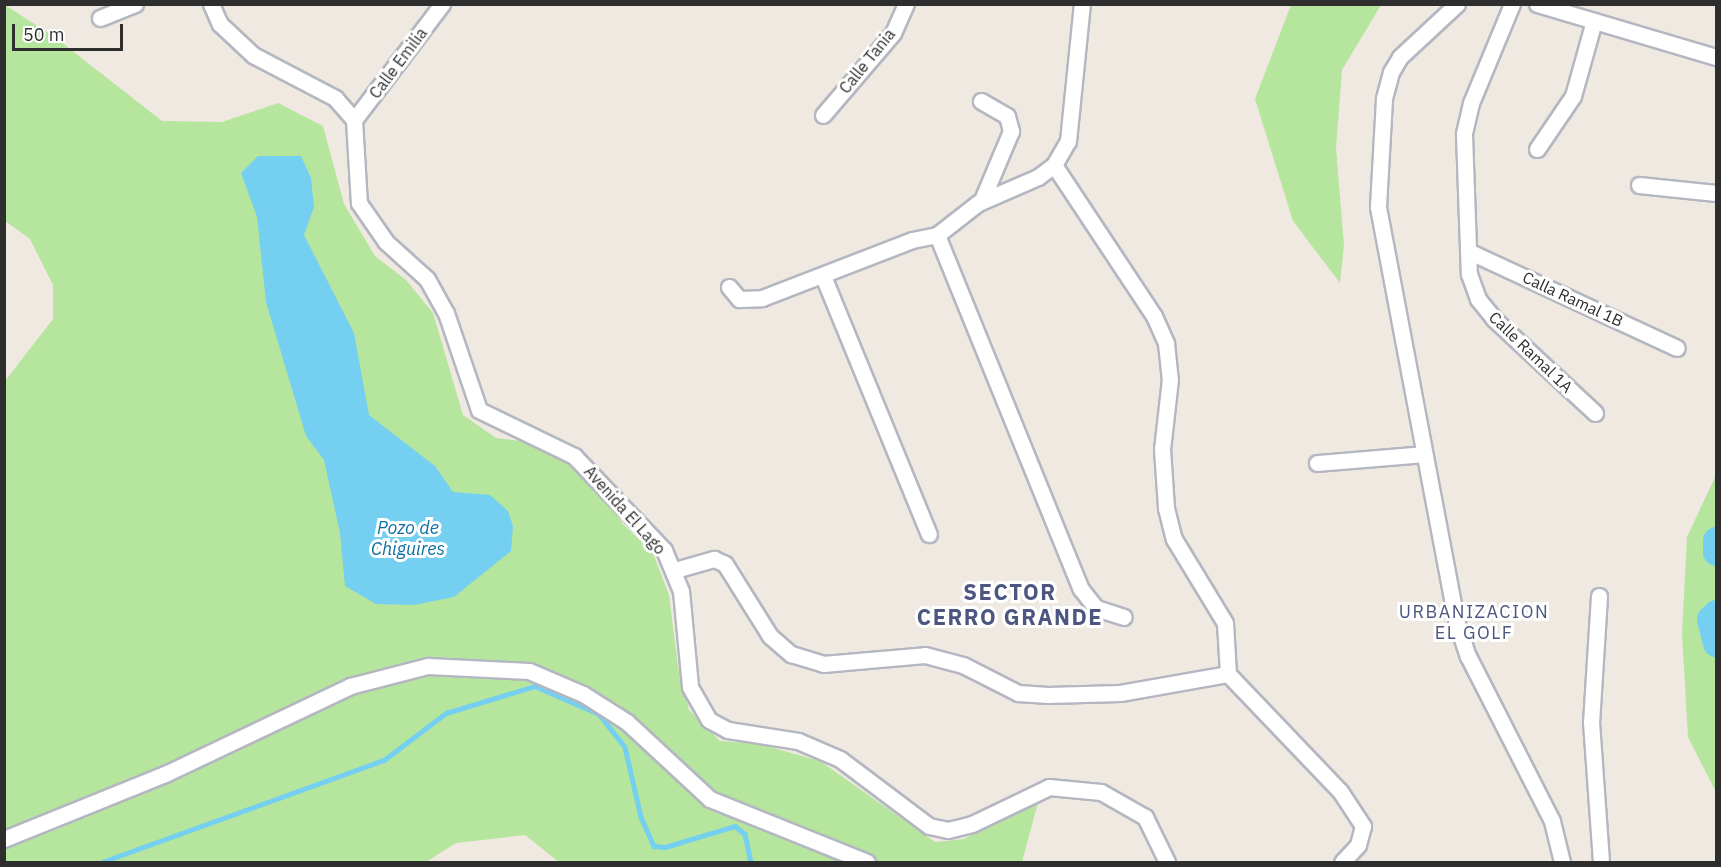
<!DOCTYPE html>
<html>
<head>
<meta charset="utf-8">
<style>
	body { margin:0 }
	#map { position:relative; width:1721px; height:867px; overflow:hidden; background:#efe9e1; font-family:"IBM Plex Sans",sans-serif }
	div>[style] { position:absolute }
	[style*='--x'] { left:calc(var(--x)*1px); top:calc(var(--y)*1px); width:calc(var(--w)*1px); rotate:calc(var(--a)*1deg) }
	.green>* { inset:0; background:#b6e59e }
	.water>* { inset:0; background:#75cff0 }
	.stream>* { height:4.5px; margin:-2.25px; padding:0 2.25px; transform-origin:2.25px; border-radius:2.25px; background:#75cff0 }
	.river>* { height:27px; margin:-13.5px; padding:0 13.5px; transform-origin:13.5px; border-radius:13.5px; background:#75cff0 }
	.roads { filter:drop-shadow(2px 0 #b4b7c1) drop-shadow(-2px 0 #b4b7c1) drop-shadow(0 2px #b4b7c1) drop-shadow(0 -2px #b4b7c1) }
	.street>* { height:15px; margin:-7.5px; padding:0 7.5px; transform-origin:7.5px; border-radius:7.5px; background:#fff }
	span { translate:-50% -50%; white-space:nowrap; text-align:center; line-height:1.15; -webkit-text-stroke:6px #fff; paint-order:stroke }
	.street-label { font-size:16px; color:#2e2e2e }
	.water-label { font-size:18px; color:#0d6fa3; font-style:italic }
	.neighbourhood-label { font-size:18px; color:#4d5680; letter-spacing:1.5px }
	.district-label { font-size:22px; color:#4d5680; font-weight:700; letter-spacing:1.5px }
	.frame { position:absolute; inset:0; border:6px solid #2e2e2e; pointer-events:none }
	.scale { position:absolute; left:12px; top:24px; width:111px; height:27px; box-sizing:border-box; border:3px solid #2e2e2e; border-top:0; padding-left:8px; font-size:18px; line-height:21px; white-space:nowrap; color:#2e2e2e; -webkit-text-stroke:4px #fff; paint-order:stroke }
</style>
</head>
<body>
<div id="map">
	<div class="green">
		<i style="clip-path:polygon(5px 5px,56px 38px,162px 121px,222px 122px,278px 103px,323px 126px,344px 204px,375px 256px,406px 280px,433px 313px,463px 415px,496px 438px,522px 441px,557px 456px,597px 485px,623px 524px,653px 553px,669px 595px,678px 666px,689px 710px,720px 741px,759px 744px,820px 761px,935px 842px,964px 839px,1025px 804px,1038px 803px,1022px 862px,559px 862px,525px 835px,456px 843px,426px 862px,5px 862px,5px 381px,53px 319px,53px 285px,30px 239px,5px 221px)"></i>
		<i style="clip-path:polygon(1291px 5px,1381px 5px,1342px 70px,1336px 148px,1344px 245px,1340px 283px,1293px 221px,1255px 99px)"></i>
		<i style="clip-path:polygon(1716px 475px,1716px 792px,1688px 737px,1682px 634px,1687px 537px)"></i>
	</div>
	<div class="water">
		<i style="clip-path:polygon(258px 156px,301px 156px,311px 178px,314px 207px,304px 235px,354px 333px,369px 415px,435px 466px,453px 492px,490px 495px,508px 511px,513px 526px,511px 551px,454px 597px,414px 605px,376px 604px,345px 586px,340px 533px,324px 460px,306px 436px,266px 302px,257px 217px,241px 173px)"></i>
	</div>
	<div class="stream">
		<i style="--x:102;--y:862;--w:300;--a:-19.9"></i>
		<i style="--x:384;--y:760;--w:78;--a:-37.2"></i>
		<i style="--x:446;--y:713;--w:93;--a:-16.9"></i>
		<i style="--x:535;--y:686;--w:70;--a:23.6"></i>
		<i style="--x:599;--y:714;--w:42;--a:51.8"></i>
		<i style="--x:625;--y:747;--w:72;--a:77.1"></i>
		<i style="--x:641;--y:817;--w:32;--a:66"></i>
		<i style="--x:654;--y:846;--w:11;--a:5"></i>
		<i style="--x:665;--y:847;--w:73;--a:-16.7"></i>
		<i style="--x:735;--y:826;--w:13;--a:39"></i>
		<i style="--x:745;--y:834;--w:29;--a:78"></i>
	</div>
	<div class="river">
		<i style="--x:1716;--y:540;--w:12;--a:90"></i>
		<i style="--x:1716;--y:613;--w:8;--a:135"></i>
		<i style="--x:1710;--y:619;--w:25;--a:76"></i>
	</div>
	<div class="roads">
		<div class="street">
			<i style="--x:211;--y:4;--w:22;--a:66"></i>
			<i style="--x:220;--y:24;--w:45;--a:43.2"></i>
			<i style="--x:253;--y:55;--w:93;--a:27.7"></i>
			<i style="--x:335;--y:98;--w:29;--a:49"></i>
			<i style="--x:354;--y:120;--w:83;--a:86.6"></i>
			<i style="--x:359;--y:203;--w:47;--a:55.3"></i>
			<i style="--x:386;--y:242;--w:55;--a:42.1"></i>
			<i style="--x:427;--y:279;--w:39;--a:61"></i>
			<i style="--x:446;--y:313;--w:102;--a:71.2"></i>
			<i style="--x:479;--y:410;--w:106;--a:25.8"></i>
			<i style="--x:574;--y:456;--w:130;--a:46.2"></i>
			<i style="--x:664;--y:550;--w:44;--a:67.5"></i>
			<i style="--x:681;--y:591;--w:96;--a:84.6"></i>
			<i style="--x:690;--y:687;--w:38;--a:60"></i>
			<i style="--x:709;--y:720;--w:21;--a:28"></i>
			<i style="--x:728;--y:730;--w:71;--a:8.9"></i>
			<i style="--x:798;--y:741;--w:46;--a:23.2"></i>
			<i style="--x:840;--y:759;--w:111;--a:37"></i>
			<i style="--x:929;--y:826;--w:19;--a:12"></i>
			<i style="--x:948;--y:830;--w:25;--a:-14"></i>
			<i style="--x:972;--y:824;--w:85;--a:-25.7"></i>
			<i style="--x:1049;--y:787;--w:52;--a:5.5"></i>
			<i style="--x:1101;--y:792;--w:51;--a:29.6"></i>
			<i style="--x:1145;--y:817;--w:50;--a:63.9"></i>
			<i style="--x:1457;--y:4;--w:78;--a:137.1"></i>
			<i style="--x:1400;--y:57;--w:17;--a:121"></i>
			<i style="--x:1391;--y:72;--w:28;--a:105"></i>
			<i style="--x:1384;--y:99;--w:108;--a:93.2"></i>
			<i style="--x:1378;--y:207;--w:420;--a:79.3"></i>
			<i style="--x:1456;--y:620;--w:38;--a:72"></i>
			<i style="--x:1468;--y:656;--w:185;--a:63"></i>
			<i style="--x:1552;--y:821;--w:42;--a:76.3"></i>
			<i style="--x:1512;--y:4;--w:107;--a:112.5"></i>
			<i style="--x:1471;--y:103;--w:32;--a:103"></i>
			<i style="--x:1464;--y:134;--w:140;--a:88"></i>
			<i style="--x:1469;--y:274;--w:27;--a:70"></i>
			<i style="--x:1478;--y:299;--w:26;--a:51"></i>
			<i style="--x:1494;--y:319;--w:138;--a:42.9"></i>
			<i style="--x:1537;--y:4;--w:187;--a:16.5"></i>
			<i style="--x:100;--y:18;--w:38;--a:-22"></i>
			<i style="--x:981;--y:101;--w:30;--a:30"></i>
			<i style="--x:1007;--y:116;--w:16;--a:75"></i>
			<i style="--x:1011;--y:131;--w:75;--a:112.8"></i>
			<i style="--x:823;--y:115;--w:108;--a:-49.5"></i>
			<i style="--x:893;--y:33;--w:32;--a:-66"></i>
			<i style="--x:354;--y:120;--w:146;--a:-52.8"></i>
			<i style="--x:1537;--y:149;--w:64;--a:-55.8"></i>
			<i style="--x:1573;--y:96;--w:78;--a:-74.4"></i>
			<i style="--x:1054;--y:165;--w:181;--a:56.5"></i>
			<i style="--x:1154;--y:316;--w:30;--a:66"></i>
			<i style="--x:1166;--y:343;--w:36;--a:84"></i>
			<i style="--x:1170;--y:379;--w:70;--a:96.5"></i>
			<i style="--x:1162;--y:449;--w:59;--a:86.1"></i>
			<i style="--x:1166;--y:508;--w:32;--a:76"></i>
			<i style="--x:1174;--y:539;--w:98;--a:58.7"></i>
			<i style="--x:1225;--y:623;--w:51;--a:86.6"></i>
			<i style="--x:1639;--y:185;--w:77;--a:5.9"></i>
			<i style="--x:937;--y:235;--w:382;--a:67.9"></i>
			<i style="--x:1081;--y:589;--w:24;--a:52"></i>
			<i style="--x:1096;--y:608;--w:29;--a:18"></i>
			<i style="--x:1468;--y:251;--w:230;--a:24.9"></i>
			<i style="--x:823;--y:276;--w:279;--a:67.7"></i>
			<i style="--x:729;--y:287;--w:16;--a:50"></i>
			<i style="--x:739;--y:299;--w:23;--a:-2"></i>
			<i style="--x:762;--y:298;--w:161;--a:-21.1"></i>
			<i style="--x:912;--y:240;--w:25;--a:-11"></i>
			<i style="--x:937;--y:235;--w:52;--a:-38"></i>
			<i style="--x:978;--y:203;--w:65;--a:-23.4"></i>
			<i style="--x:1038;--y:177;--w:20;--a:-37"></i>
			<i style="--x:1054;--y:165;--w:28;--a:-60"></i>
			<i style="--x:1068;--y:141;--w:138;--a:-84.2"></i>
			<i style="--x:1317;--y:463;--w:107;--a:-4.8"></i>
			<i style="--x:675;--y:570;--w:41;--a:-15.8"></i>
			<i style="--x:714;--y:559;--w:12;--a:24"></i>
			<i style="--x:725;--y:564;--w:85;--a:58"></i>
			<i style="--x:770;--y:636;--w:28;--a:41"></i>
			<i style="--x:791;--y:654;--w:34;--a:17"></i>
			<i style="--x:823;--y:664;--w:102;--a:-5"></i>
			<i style="--x:925;--y:655;--w:39;--a:15"></i>
			<i style="--x:963;--y:665;--w:62;--a:27"></i>
			<i style="--x:1018;--y:693;--w:30;--a:4"></i>
			<i style="--x:1048;--y:695;--w:72;--a:-1.6"></i>
			<i style="--x:1120;--y:693;--w:110;--a:-10"></i>
			<i style="--x:1599;--y:596;--w:126;--a:93.6"></i>
			<i style="--x:1591;--y:722;--w:140;--a:85.9"></i>
			<i style="--x:1228;--y:674;--w:162;--a:46.3"></i>
			<i style="--x:1340;--y:791;--w:42;--a:56.7"></i>
			<i style="--x:1363;--y:826;--w:20;--a:105"></i>
			<i style="--x:1358;--y:845;--w:23;--a:133"></i>
			<i style="--x:4;--y:839;--w:174;--a:-22"></i>
			<i style="--x:165;--y:774;--w:205;--a:-25.4"></i>
			<i style="--x:350;--y:686;--w:81;--a:-14.4"></i>
			<i style="--x:428;--y:666;--w:101;--a:2.8"></i>
			<i style="--x:529;--y:671;--w:59;--a:23.1"></i>
			<i style="--x:583;--y:694;--w:52;--a:32.5"></i>
			<i style="--x:627;--y:722;--w:113;--a:42.9"></i>
			<i style="--x:710;--y:799;--w:169;--a:21.9"></i>
		</div>
	</div>
	<div class="street-label">
		<span style="left:867px;top:61px;rotate:-51deg">Calle Tania</span>
		<span style="left:398px;top:63px;rotate:-53deg">Calle Emilia</span>
		<span style="left:1573px;top:299px;rotate:25deg">Calla Ramal 1B</span>
		<span style="left:1531px;top:352px;rotate:44deg">Calle Ramal 1A</span>
		<span style="left:625px;top:510px;rotate:48deg">Avenida El Lago</span>
	</div>
	<div class="water-label">
		<span style="left:408px;top:539px">Pozo de<br>Chiguires</span>
	</div>
	<div class="neighbourhood-label">
		<span style="left:1474px;top:623px">URBANIZACION<br>EL GOLF</span>
	</div>
	<div class="district-label">
		<span style="left:1010px;top:604px">SECTOR<br>CERRO GRANDE</span>
	</div>
	<div class="frame"></div>
	<div class="scale">50 m</div>
</div>
</body>
</html>
